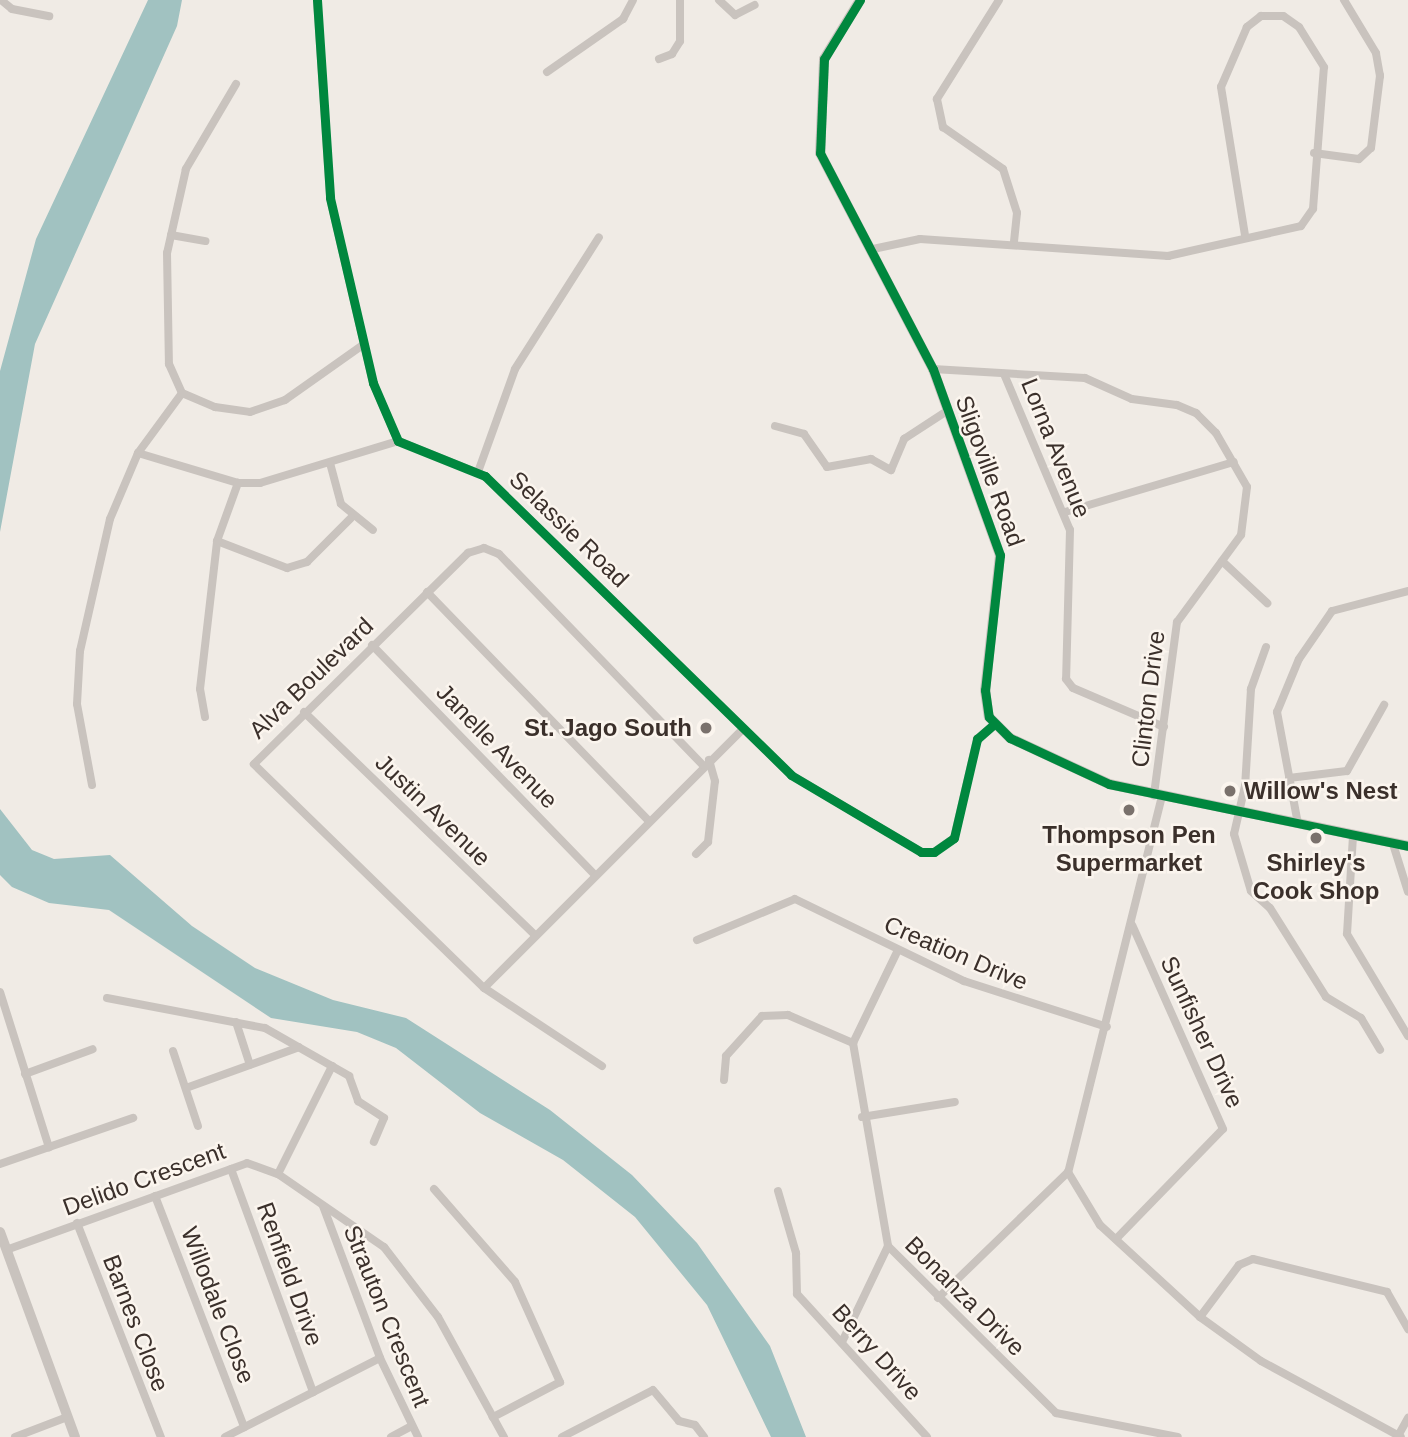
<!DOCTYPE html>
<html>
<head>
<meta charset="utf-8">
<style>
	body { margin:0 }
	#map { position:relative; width:1408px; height:1437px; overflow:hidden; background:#f0ebe5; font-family:Arial,sans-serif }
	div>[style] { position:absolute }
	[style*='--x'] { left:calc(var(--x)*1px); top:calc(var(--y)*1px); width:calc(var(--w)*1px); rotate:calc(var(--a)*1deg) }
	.water>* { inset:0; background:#a1c2c1 }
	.minor>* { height:8px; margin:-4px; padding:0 4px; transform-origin:4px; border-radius:4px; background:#c9c3be }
	.tertiary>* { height:10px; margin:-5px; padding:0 5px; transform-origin:5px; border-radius:5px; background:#c9c3be }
	.cycleway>* { height:9px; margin:-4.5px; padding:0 4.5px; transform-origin:4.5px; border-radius:4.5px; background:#00873e }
	.dots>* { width:19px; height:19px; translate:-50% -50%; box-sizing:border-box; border:4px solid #fbf5ee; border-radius:50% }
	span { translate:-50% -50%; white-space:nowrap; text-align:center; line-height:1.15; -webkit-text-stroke:5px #fbf5ee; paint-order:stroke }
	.street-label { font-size:24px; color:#3b302b }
	.poi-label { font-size:24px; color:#3b302b; font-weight:700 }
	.right { translate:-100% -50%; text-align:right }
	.left { translate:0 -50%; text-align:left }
</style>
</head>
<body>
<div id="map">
	<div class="water">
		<i style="clip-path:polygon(148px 0,182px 0,177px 26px,35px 344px,0 532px,0 371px,36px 239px)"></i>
		<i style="clip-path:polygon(0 809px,32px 850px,54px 859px,110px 855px,192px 926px,255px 968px,333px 1000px,406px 1018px,550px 1110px,632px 1175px,697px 1243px,770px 1346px,806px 1437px,771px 1437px,707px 1305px,635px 1217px,563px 1160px,480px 1113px,396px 1048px,357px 1032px,271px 1018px,109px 910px,49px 903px,12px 887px,0 875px)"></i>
	</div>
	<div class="minor">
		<i style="--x:1;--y:0;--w:14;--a:39"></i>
		<i style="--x:12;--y:9;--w:38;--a:11"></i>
		<i style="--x:317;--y:0;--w:198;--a:86.2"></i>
		<i style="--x:330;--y:198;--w:190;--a:76.9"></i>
		<i style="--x:373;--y:383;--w:63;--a:66.7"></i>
		<i style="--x:398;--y:441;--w:94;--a:21.9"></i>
		<i style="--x:485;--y:476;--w:428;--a:44.3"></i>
		<i style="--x:791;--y:775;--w:151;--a:30.6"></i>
		<i style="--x:921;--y:852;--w:13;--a:0"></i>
		<i style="--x:934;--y:852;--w:24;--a:-35"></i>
		<i style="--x:954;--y:838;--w:102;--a:-76.9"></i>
		<i style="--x:977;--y:739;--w:23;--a:-41"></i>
		<i style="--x:719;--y:0;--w:22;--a:43"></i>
		<i style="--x:735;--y:15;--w:22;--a:-27"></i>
		<i style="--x:999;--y:0;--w:117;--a:122.1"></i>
		<i style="--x:937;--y:99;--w:29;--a:78"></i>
		<i style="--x:943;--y:127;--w:73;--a:35"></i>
		<i style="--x:1003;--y:169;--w:46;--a:72.3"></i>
		<i style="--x:1017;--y:213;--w:31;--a:96"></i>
		<i style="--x:659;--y:59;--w:14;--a:-21"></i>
		<i style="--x:672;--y:54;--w:15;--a:-58"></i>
		<i style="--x:680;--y:41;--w:41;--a:-90"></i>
		<i style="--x:547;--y:72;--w:93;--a:-34.9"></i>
		<i style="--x:623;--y:19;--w:21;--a:-62"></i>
		<i style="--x:236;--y:84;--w:99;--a:120.5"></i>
		<i style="--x:186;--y:169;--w:86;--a:102.7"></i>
		<i style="--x:167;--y:253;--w:111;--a:89"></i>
		<i style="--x:169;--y:364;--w:32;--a:66"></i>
		<i style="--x:182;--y:393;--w:36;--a:23"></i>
		<i style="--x:215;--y:407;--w:35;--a:8"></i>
		<i style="--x:250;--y:412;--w:37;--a:-19"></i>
		<i style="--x:285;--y:400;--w:97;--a:-35.3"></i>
		<i style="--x:1314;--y:153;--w:45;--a:7.6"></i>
		<i style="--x:1359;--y:159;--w:16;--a:-43"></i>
		<i style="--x:1371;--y:148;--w:73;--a:-82.9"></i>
		<i style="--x:1380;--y:76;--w:23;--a:-100"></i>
		<i style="--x:1376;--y:53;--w:62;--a:-121.1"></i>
		<i style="--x:171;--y:235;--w:35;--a:10"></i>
		<i style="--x:873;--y:249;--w:48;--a:-12"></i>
		<i style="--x:920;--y:239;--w:249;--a:3.9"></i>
		<i style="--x:1168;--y:256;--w:136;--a:-12.7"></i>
		<i style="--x:1301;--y:226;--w:21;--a:-55"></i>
		<i style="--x:1313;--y:209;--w:142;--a:-85.6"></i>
		<i style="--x:1324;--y:67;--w:47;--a:-122"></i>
		<i style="--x:1299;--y:27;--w:19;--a:-145"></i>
		<i style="--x:1283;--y:16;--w:22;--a:180"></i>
		<i style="--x:1261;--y:16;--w:18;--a:142"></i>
		<i style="--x:1247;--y:27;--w:65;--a:113.4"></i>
		<i style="--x:1221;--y:87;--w:151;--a:80.8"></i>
		<i style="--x:933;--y:369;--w:152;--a:3.4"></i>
		<i style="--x:1085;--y:378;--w:51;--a:24.1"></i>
		<i style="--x:1132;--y:399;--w:45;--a:7.6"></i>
		<i style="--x:1177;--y:405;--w:21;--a:23"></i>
		<i style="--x:1196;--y:413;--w:28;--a:45"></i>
		<i style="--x:1216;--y:433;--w:62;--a:60.1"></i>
		<i style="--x:1247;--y:487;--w:48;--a:97.1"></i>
		<i style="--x:1241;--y:535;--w:108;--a:126.3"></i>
		<i style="--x:1177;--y:622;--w:175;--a:97.6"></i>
		<i style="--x:1004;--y:374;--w:169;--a:67.1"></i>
		<i style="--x:1070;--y:530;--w:149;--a:91.5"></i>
		<i style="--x:1066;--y:679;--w:11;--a:52"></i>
		<i style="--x:1073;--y:688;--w:99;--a:23.2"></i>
		<i style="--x:775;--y:426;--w:30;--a:15"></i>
		<i style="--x:804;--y:434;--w:40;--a:55.1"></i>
		<i style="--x:827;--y:467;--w:45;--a:-10.3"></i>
		<i style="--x:871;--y:459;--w:23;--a:29"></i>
		<i style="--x:891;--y:470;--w:34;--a:-67"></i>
		<i style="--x:904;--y:439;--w:51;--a:-33.1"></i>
		<i style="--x:138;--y:453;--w:104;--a:16.7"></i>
		<i style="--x:238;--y:483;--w:22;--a:0"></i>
		<i style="--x:260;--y:483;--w:144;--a:-16.9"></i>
		<i style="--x:330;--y:463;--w:42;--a:75"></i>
		<i style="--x:341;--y:504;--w:41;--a:39.1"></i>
		<i style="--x:478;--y:472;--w:109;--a:-70.2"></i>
		<i style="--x:515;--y:369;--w:156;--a:-57.5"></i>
		<i style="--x:1065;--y:512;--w:176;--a:-16.5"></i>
		<i style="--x:217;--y:541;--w:75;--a:21.1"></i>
		<i style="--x:287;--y:568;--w:21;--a:-17"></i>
		<i style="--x:307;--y:562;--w:62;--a:-45"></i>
		<i style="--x:1222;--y:561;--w:62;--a:43"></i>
		<i style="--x:427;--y:592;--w:318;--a:45.9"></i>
		<i style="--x:372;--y:645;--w:319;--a:45.9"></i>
		<i style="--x:1266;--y:647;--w:45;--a:109.7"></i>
		<i style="--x:1251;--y:689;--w:97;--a:93.5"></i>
		<i style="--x:1245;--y:786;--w:49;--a:102.9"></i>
		<i style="--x:1234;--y:834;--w:59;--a:73.4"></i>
		<i style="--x:1251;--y:891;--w:25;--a:42"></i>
		<i style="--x:1270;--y:908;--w:105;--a:57.8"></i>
		<i style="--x:1326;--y:997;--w:41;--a:31"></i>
		<i style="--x:1361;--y:1018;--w:37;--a:59"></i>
		<i style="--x:304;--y:712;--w:322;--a:44"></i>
		<i style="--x:205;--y:717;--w:28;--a:-100"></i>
		<i style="--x:200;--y:689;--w:149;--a:-83.4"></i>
		<i style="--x:217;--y:541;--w:62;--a:-70.1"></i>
		<i style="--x:1289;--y:778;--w:58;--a:-6.9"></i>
		<i style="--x:1347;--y:771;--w:76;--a:-60.7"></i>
		<i style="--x:92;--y:785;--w:82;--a:-100.5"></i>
		<i style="--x:77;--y:704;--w:53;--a:-86.8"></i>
		<i style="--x:80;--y:651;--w:135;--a:-77.2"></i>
		<i style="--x:110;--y:519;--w:72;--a:-67"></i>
		<i style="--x:138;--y:453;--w:74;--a:-53.7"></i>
		<i style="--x:1162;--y:796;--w:388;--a:104"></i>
		<i style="--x:1068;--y:1172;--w:62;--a:58.9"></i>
		<i style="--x:1100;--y:1225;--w:136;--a:42.6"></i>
		<i style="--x:1200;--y:1317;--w:75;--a:35.8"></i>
		<i style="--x:1261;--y:1361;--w:159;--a:28.5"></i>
		<i style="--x:1298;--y:824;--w:114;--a:-100.6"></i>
		<i style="--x:1277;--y:712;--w:57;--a:-67.5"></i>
		<i style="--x:1299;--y:659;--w:58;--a:-55.5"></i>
		<i style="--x:1332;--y:611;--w:79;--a:-14.7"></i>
		<i style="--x:1353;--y:836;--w:98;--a:93.5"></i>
		<i style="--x:1347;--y:934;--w:119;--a:59.1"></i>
		<i style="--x:1393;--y:844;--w:50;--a:72.6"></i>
		<i style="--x:696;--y:854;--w:17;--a:-45"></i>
		<i style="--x:708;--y:842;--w:61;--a:-83.5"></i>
		<i style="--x:715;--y:781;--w:22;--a:-106"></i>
		<i style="--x:697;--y:940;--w:106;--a:-22.7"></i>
		<i style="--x:795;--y:899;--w:188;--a:25.9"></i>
		<i style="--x:964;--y:981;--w:150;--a:17.8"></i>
		<i style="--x:897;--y:952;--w:101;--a:115.8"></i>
		<i style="--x:853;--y:1043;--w:206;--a:80.2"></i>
		<i style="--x:888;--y:1246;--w:237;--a:44.8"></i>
		<i style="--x:1056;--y:1413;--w:124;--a:11.1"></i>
		<i style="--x:484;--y:988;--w:365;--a:-45"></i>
		<i style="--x:0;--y:992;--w:163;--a:72.5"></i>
		<i style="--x:107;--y:998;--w:161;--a:10.8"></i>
		<i style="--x:265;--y:1028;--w:97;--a:29.7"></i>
		<i style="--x:349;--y:1076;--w:27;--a:70"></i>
		<i style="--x:358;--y:1101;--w:31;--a:33"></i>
		<i style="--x:384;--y:1118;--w:26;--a:113"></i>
		<i style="--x:236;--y:1022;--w:45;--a:72"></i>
		<i style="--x:173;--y:1051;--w:79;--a:71.6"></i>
		<i style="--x:602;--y:1066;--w:141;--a:-146.5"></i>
		<i style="--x:484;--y:988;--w:321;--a:-135.8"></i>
		<i style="--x:254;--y:764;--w:301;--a:-44.6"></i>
		<i style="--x:468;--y:553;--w:17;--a:-17"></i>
		<i style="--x:484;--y:548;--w:16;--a:22"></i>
		<i style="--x:499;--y:554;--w:293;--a:46"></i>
		<i style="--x:25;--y:1074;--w:72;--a:-20.2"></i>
		<i style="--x:724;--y:1080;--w:24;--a:-85"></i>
		<i style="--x:726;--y:1056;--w:54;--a:-48"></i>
		<i style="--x:762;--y:1016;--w:26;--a:-2"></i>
		<i style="--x:788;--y:1015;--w:71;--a:23.3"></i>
		<i style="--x:186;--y:1088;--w:120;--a:-19.9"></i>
		<i style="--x:862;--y:1117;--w:94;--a:-9.2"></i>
		<i style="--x:0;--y:1164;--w:141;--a:-19.1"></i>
		<i style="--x:231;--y:1169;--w:238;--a:69.8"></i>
		<i style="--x:278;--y:1174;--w:121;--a:-63.4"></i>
		<i style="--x:434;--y:1189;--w:123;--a:48.9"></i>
		<i style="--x:515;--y:1282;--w:110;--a:65.8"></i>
		<i style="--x:560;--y:1382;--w:76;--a:152.4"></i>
		<i style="--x:778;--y:1191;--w:65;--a:73.8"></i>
		<i style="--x:796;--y:1253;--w:41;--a:88.6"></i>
		<i style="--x:797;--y:1294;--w:193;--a:47.7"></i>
		<i style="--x:155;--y:1196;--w:248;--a:68.9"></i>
		<i style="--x:323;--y:1206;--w:162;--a:69.4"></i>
		<i style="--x:380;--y:1358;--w:88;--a:64.3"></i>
		<i style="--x:77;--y:1223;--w:230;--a:68.6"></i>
		<i style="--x:1116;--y:1239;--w:153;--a:-45.8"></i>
		<i style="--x:1223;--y:1129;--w:223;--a:-114"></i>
		<i style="--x:6;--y:1250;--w:256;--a:-19.8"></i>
		<i style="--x:247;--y:1163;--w:33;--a:20"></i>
		<i style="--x:278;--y:1174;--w:129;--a:34.6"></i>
		<i style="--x:384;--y:1247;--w:88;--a:52.4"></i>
		<i style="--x:438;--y:1317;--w:137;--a:61.2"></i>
		<i style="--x:938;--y:1298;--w:181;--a:-44.1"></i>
		<i style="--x:1200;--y:1317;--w:65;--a:-53.1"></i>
		<i style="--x:1239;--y:1265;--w:15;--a:-23"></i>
		<i style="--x:1253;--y:1259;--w:138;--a:13.8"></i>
		<i style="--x:1387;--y:1292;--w:43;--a:60.4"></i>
		<i style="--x:843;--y:1340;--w:104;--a:-64.4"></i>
		<i style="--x:1398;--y:1436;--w:21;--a:-61"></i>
		<i style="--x:15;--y:1437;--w:56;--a:-21"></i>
		<i style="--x:225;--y:1437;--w:174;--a:-27"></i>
		<i style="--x:391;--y:1437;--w:21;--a:-28"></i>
		<i style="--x:562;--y:1437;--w:102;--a:-27.3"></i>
		<i style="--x:653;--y:1390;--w:40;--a:50"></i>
		<i style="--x:679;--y:1421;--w:16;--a:14"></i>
		<i style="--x:695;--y:1425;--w:15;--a:53"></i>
	</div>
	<div class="tertiary">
		<i style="--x:860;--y:0;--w:69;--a:121.4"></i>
		<i style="--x:824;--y:59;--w:94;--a:92.4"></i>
		<i style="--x:820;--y:153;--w:244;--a:62.4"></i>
		<i style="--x:933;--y:369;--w:198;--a:70.2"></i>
		<i style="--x:1000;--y:555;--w:136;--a:96.3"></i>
		<i style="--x:985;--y:690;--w:27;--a:82"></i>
		<i style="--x:989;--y:717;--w:30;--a:45"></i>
		<i style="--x:1010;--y:738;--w:109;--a:24.9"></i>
		<i style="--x:1109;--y:784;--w:305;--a:11.7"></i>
		<i style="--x:0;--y:1232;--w:218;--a:69.9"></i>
	</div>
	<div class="cycleway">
		<i style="--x:317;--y:0;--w:198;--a:86.2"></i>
		<i style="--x:330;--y:198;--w:190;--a:76.9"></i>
		<i style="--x:373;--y:383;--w:63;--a:66.7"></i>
		<i style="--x:398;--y:441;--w:94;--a:21.9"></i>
		<i style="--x:485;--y:476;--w:428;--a:44.3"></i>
		<i style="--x:791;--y:775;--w:151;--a:30.6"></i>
		<i style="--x:921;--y:852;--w:13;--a:0"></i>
		<i style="--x:934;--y:852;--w:24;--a:-35"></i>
		<i style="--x:954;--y:838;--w:102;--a:-76.9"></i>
		<i style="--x:977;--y:739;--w:23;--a:-41"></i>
		<i style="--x:860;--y:0;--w:69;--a:121.4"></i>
		<i style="--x:824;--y:59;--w:94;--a:92.4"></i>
		<i style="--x:820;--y:153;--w:244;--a:62.4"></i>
		<i style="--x:933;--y:369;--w:198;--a:70.2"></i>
		<i style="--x:1000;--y:555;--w:136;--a:96.3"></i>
		<i style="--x:985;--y:690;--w:27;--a:82"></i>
		<i style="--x:989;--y:717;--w:30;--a:45"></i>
		<i style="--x:1010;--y:738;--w:109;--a:24.9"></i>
		<i style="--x:1109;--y:784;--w:305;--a:11.7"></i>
	</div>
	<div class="dots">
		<i style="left:706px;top:728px;background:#7a716c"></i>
		<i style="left:1230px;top:791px;background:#7a716c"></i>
		<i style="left:1129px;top:810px;background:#7a716c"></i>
		<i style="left:1316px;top:838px;background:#7a716c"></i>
	</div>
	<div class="street-label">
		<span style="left:1056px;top:448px;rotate:68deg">Lorna Avenue</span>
		<span style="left:990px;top:471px;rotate:70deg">Sligoville Road</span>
		<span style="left:569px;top:529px;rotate:44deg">Selassie Road</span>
		<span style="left:311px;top:678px;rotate:-44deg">Alva Boulevard</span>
		<span style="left:1148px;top:699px;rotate:-83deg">Clinton Drive</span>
		<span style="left:497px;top:746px;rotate:46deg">Janelle Avenue</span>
		<span style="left:433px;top:810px;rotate:44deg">Justin Avenue</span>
		<span style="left:956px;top:953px;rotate:23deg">Creation Drive</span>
		<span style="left:1202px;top:1032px;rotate:65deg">Sunfisher Drive</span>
		<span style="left:144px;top:1179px;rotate:-20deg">Delido Crescent</span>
		<span style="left:290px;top:1274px;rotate:70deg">Renfield Drive</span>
		<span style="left:965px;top:1296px;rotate:45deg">Bonanza Drive</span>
		<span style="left:218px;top:1305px;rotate:69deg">Willodale Close</span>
		<span style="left:387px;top:1316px;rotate:68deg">Strauton Crescent</span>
		<span style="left:136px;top:1323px;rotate:69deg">Barnes Close</span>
		<span style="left:877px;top:1352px;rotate:48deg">Berry Drive</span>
	</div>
	<div class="poi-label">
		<span class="right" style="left:692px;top:728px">St. Jago South</span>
		<span class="left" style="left:1244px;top:791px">Willow's Nest</span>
		<span style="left:1129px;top:849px">Thompson Pen<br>Supermarket</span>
		<span style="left:1316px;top:877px">Shirley's<br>Cook Shop</span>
	</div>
</div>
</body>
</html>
